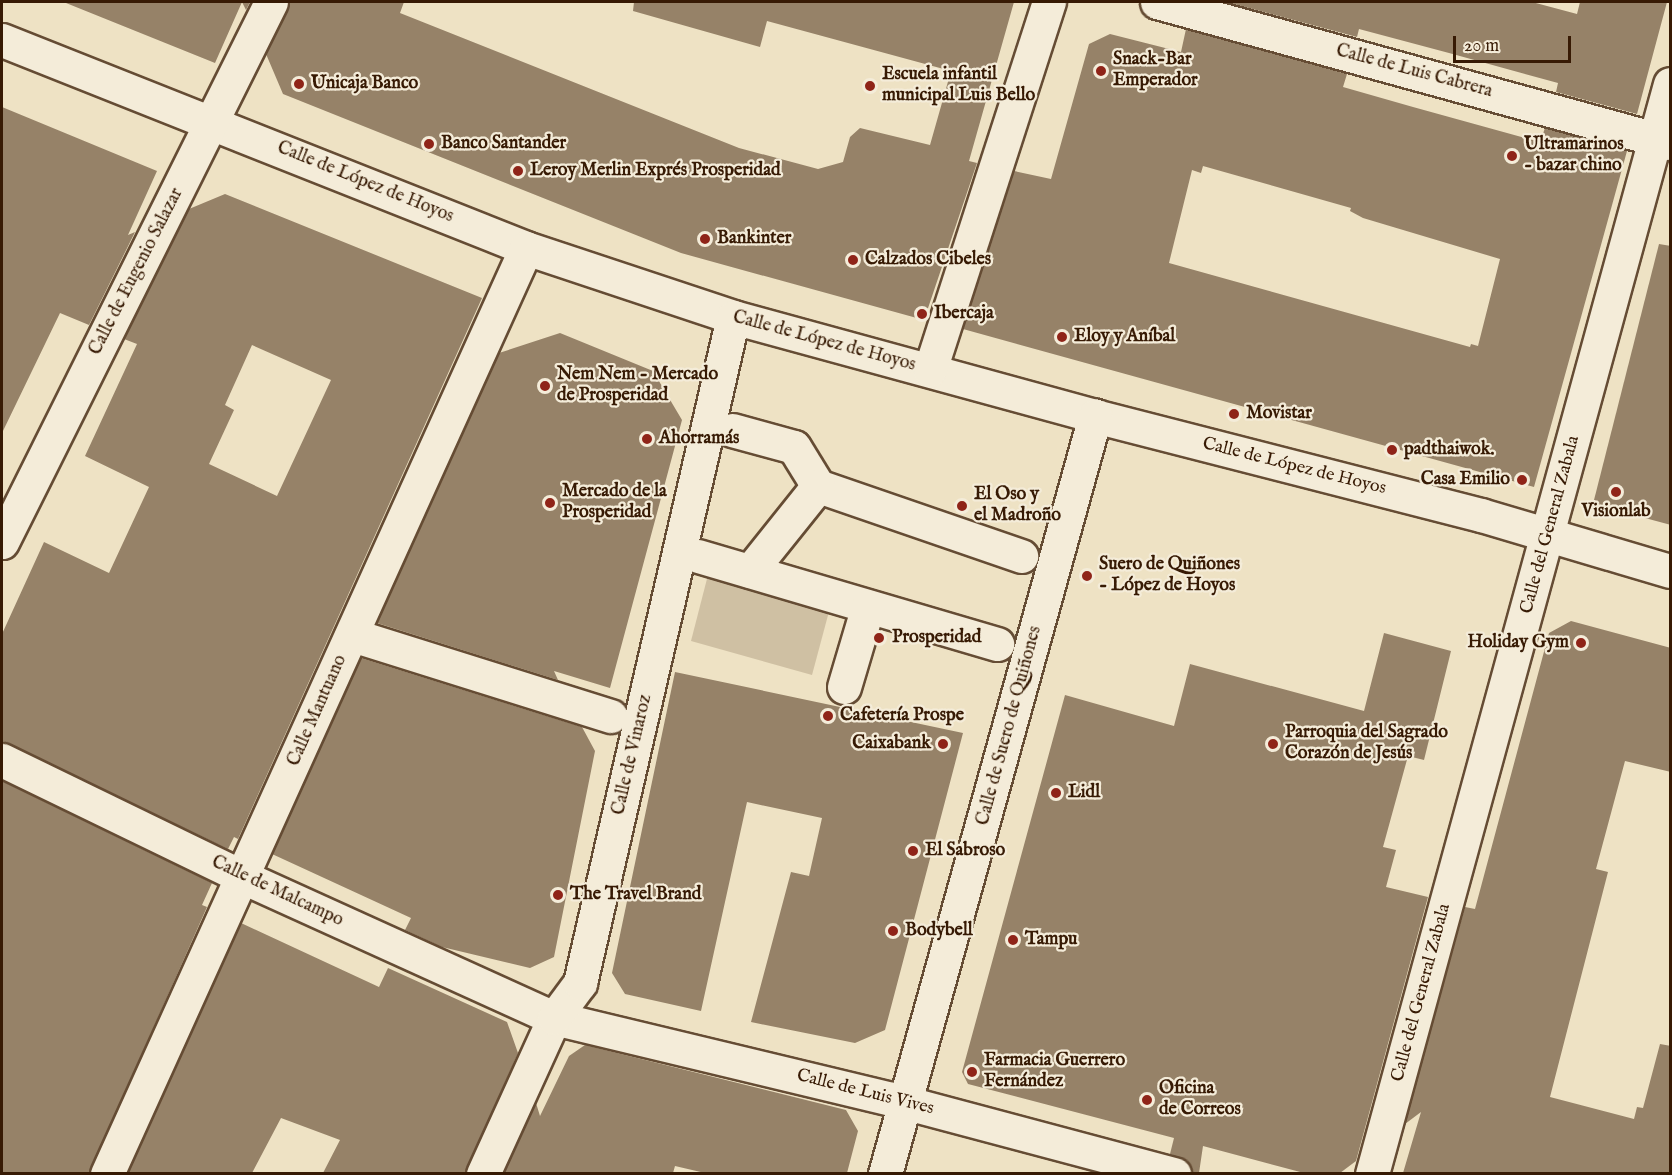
<!DOCTYPE html>
<html>
<head>
<meta charset="utf-8">
<style>
	body { margin:0 }
	#map { position:relative; width:1672px; height:1175px; overflow:hidden; background:#eee2c4; font-family:"IM FELL English",serif }
	div>[style] { position:absolute }
	[style*='--x'] { left:calc(var(--x)*1px); top:calc(var(--y)*1px); width:calc(var(--w)*1px); rotate:calc(var(--a)*1deg) }
	.green>* { inset:0; background:#cfc0a3 }
	.building>* { inset:0; background:#968268 }
	.roads { filter:drop-shadow(2px 0 #654c34) drop-shadow(-2px 0 #654c34) drop-shadow(0 2px #654c34) drop-shadow(0 -2px #654c34) }
	.minor>* { height:33px; margin:-16.5px; padding:0 16.5px; transform-origin:16.5px; border-radius:16.5px; background:#f4ecd9 }
	.dots>* { width:16px; height:16px; translate:-50% -50%; box-sizing:border-box; border:3px solid #f4ecd9; border-radius:50% }
	span { translate:-50% -50%; white-space:nowrap; text-align:center; line-height:1.15; -webkit-text-stroke:4.5px #f4ecd9; paint-order:stroke }
	.poi-label { font-size:18px; color:#371a04; font-weight:700 }
	.left { translate:0 -50%; text-align:left }
	.right { translate:-100% -50%; text-align:right }
	.street-label { font-size:18px; color:#371a04 }
	.frame { position:absolute; inset:0; border:3px solid #371a04; pointer-events:none }
	.scale { position:absolute; left:1453px; top:36px; width:118px; height:27px; box-sizing:border-box; border:3px solid #371a04; border-top:0; padding-left:8px; font-size:18px; line-height:21px; white-space:nowrap; color:#371a04; -webkit-text-stroke:4px #f4ecd9; paint-order:stroke }
</style>
</head>
<body>
<div id="map">
	<div class="green">
		<i style="clip-path:polygon(709px 571px,831px 604px,812px 675px,691px 641px)"></i>
	</div>
	<div class="building">
		<i style="clip-path:polygon(242px 2px,215px 63px,66px 3px,250px 2px,246px 10px)"></i>
		<i style="clip-path:polygon(290px 2px,404px 2px,400px 13px,739px 148px,818px 169px,843px 162px,850px 137px,860px 128px,930px 145px,951px 71px,767px 21px,760px 47px,633px 11px,634px 2px,1014px 2px,969px 161px,977px 163px,924px 320px,681px 253px,283px 94px,266px 54px)"></i>
		<i style="clip-path:polygon(1226px 2px,1532px 2px,1577px 14px,1580px 2px,1667px 2px,1637px 114px,1556px 92px,1558px 83px,1449px 53px,1359px 29px,1357px 37px)"></i>
		<i style="clip-path:polygon(evenodd,1186px 29px,1347px 74px,1343px 87px,1413px 107px,1540px 142px,1545px 128px,1627px 151px,1534px 487px,963px 329px,1014px 171px,1051px 179px,1089px 44px,1110px 34px,1181px 52px,1186px 29px,1203px 166px,1351px 208px,1350px 211px,1363px 218px,1500px 259px,1478px 346px,1471px 344px,1470px 347px,1169px 263px,1192px 170px,1201px 173px,1203px 166px)"></i>
		<i style="clip-path:polygon(2px 107px,157px 171px,128px 235px,135px 232px,89px 325px,60px 313px,2px 433px)"></i>
		<i style="clip-path:polygon(evenodd,225px 194px,482px 298px,238px 839px,234px 837px,228px 849px,2px 741px,2px 634px,44px 542px,109px 573px,149px 487px,85px 456px,137px 344px,124px 339px,189px 209px,225px 194px,252px 345px,331px 380px,277px 496px,209px 464px,234px 410px,225px 405px,252px 345px)"></i>
		<i style="clip-path:polygon(1659px 244px,1671px 246px,1671px 525px,1593px 504px)"></i>
		<i style="clip-path:polygon(560px 333px,653px 371px,682px 420px,610px 688px,554px 671px,558px 680px,377px 623px,499px 353px)"></i>
		<i style="clip-path:polygon(1571px 621px,1671px 648px,1671px 772px,1625px 761px,1596px 869px,1608px 872px,1550px 1097px,1634px 1119px,1637px 1107px,1643px 1108px,1660px 1044px,1671px 1046px,1671px 1173px,1403px 1173px,1421px 1112px,1405px 1124px,1465px 907px,1475px 909px,1549px 633px)"></i>
		<i style="clip-path:polygon(1384px 633px,1451px 651px,1424px 760px,1408px 756px,1383px 847px,1396px 850px,1386px 887px,1428px 897px,1356px 1161px,1340px 1173px,1304px 1173px,1203px 1146px,1199px 1173px,1192px 1173px,1187px 1160px,1170px 1154px,1174px 1138px,968px 1084px,962px 1072px,1065px 695px,1174px 726px,1190px 664px,1364px 711px)"></i>
		<i style="clip-path:polygon(361px 658px,582px 727px,595px 751px,554px 957px,530px 968px,442px 947px,405px 930px,411px 918px,272px 854px)"></i>
		<i style="clip-path:polygon(675px 672px,963px 733px,885px 1030px,855px 1043px,751px 1022px,791px 872px,809px 876px,822px 818px,747px 802px,701px 1011px,625px 994px,612px 973px)"></i>
		<i style="clip-path:polygon(2px 781px,212px 883px,202px 905px,207px 907px,89px 1173px,2px 1173px)"></i>
		<i style="clip-path:polygon(241px 923px,379px 987px,388px 968px,507px 1022px,518px 1053px,465px 1173px,323px 1173px,340px 1140px,281px 1118px,252px 1173px,128px 1173px)"></i>
		<i style="clip-path:polygon(585px 1045px,846px 1110px,858px 1131px,847px 1173px,705px 1173px,675px 1166px,673px 1173px,504px 1173px,536px 1103px,540px 1116px,569px 1056px)"></i>
	</div>
	<div class="roads">
		<div class="minor">
			<i style="--x:1157;--y:2;--w:532;--a:15.37"></i>
			<i style="--x:2;--y:40;--w:564;--a:21.65"></i>
			<i style="--x:526;--y:248;--w:218;--a:18.4"></i>
			<i style="--x:733;--y:317;--w:375;--a:15.3"></i>
			<i style="--x:1095;--y:416;--w:398;--a:14.4"></i>
			<i style="--x:1481;--y:515;--w:197;--a:16.5"></i>
			<i style="--x:930;--y:370;--w:387;--a:-72.1"></i>
			<i style="--x:732;--y:430;--w:64;--a:15.3"></i>
			<i style="--x:794;--y:447;--w:46;--a:58.4"></i>
			<i style="--x:818;--y:486;--w:215;--a:19"></i>
			<i style="--x:2;--y:542;--w:603;--a:-63.52"></i>
			<i style="--x:698;--y:556;--w:312;--a:16.4"></i>
			<i style="--x:750;--y:571;--w:109;--a:-51.3"></i>
			<i style="--x:352;--y:635;--w:271;--a:17.4"></i>
			<i style="--x:844;--y:687;--w:84;--a:-73.5"></i>
			<i style="--x:2;--y:760;--w:268;--a:25.9"></i>
			<i style="--x:243;--y:877;--w:341;--a:24.4"></i>
			<i style="--x:554;--y:1018;--w:348;--a:13.5"></i>
			<i style="--x:892;--y:1099;--w:292;--a:14.9"></i>
			<i style="--x:107;--y:1174;--w:1016;--a:-65.65"></i>
			<i style="--x:483;--y:1174;--w:171;--a:-65.5"></i>
			<i style="--x:554;--y:1018;--w:44;--a:-53.4"></i>
			<i style="--x:580;--y:983;--w:683;--a:-77.06"></i>
			<i style="--x:885;--y:1174;--w:787;--a:-74.51"></i>
			<i style="--x:1372;--y:1174;--w:1130;--a:-74.71"></i>
		</div>
	</div>
	<div class="dots">
		<i style="left:1101px;top:71px;background:#8f2418"></i>
		<i style="left:299px;top:84px;background:#8f2418"></i>
		<i style="left:870px;top:86px;background:#8f2418"></i>
		<i style="left:429px;top:144px;background:#8f2418"></i>
		<i style="left:1512px;top:156px;background:#8f2418"></i>
		<i style="left:518px;top:171px;background:#8f2418"></i>
		<i style="left:705px;top:239px;background:#8f2418"></i>
		<i style="left:853px;top:260px;background:#8f2418"></i>
		<i style="left:922px;top:314px;background:#8f2418"></i>
		<i style="left:1062px;top:337px;background:#8f2418"></i>
		<i style="left:545px;top:386px;background:#8f2418"></i>
		<i style="left:1234px;top:414px;background:#8f2418"></i>
		<i style="left:647px;top:439px;background:#8f2418"></i>
		<i style="left:1392px;top:450px;background:#8f2418"></i>
		<i style="left:1522px;top:480px;background:#8f2418"></i>
		<i style="left:1616px;top:492px;background:#8f2418"></i>
		<i style="left:550px;top:503px;background:#8f2418"></i>
		<i style="left:962px;top:506px;background:#8f2418"></i>
		<i style="left:1087px;top:576px;background:#8f2418"></i>
		<i style="left:879px;top:638px;background:#8f2418"></i>
		<i style="left:1581px;top:643px;background:#8f2418"></i>
		<i style="left:828px;top:716px;background:#8f2418"></i>
		<i style="left:943px;top:744px;background:#8f2418"></i>
		<i style="left:1273px;top:744px;background:#8f2418"></i>
		<i style="left:1056px;top:793px;background:#8f2418"></i>
		<i style="left:913px;top:851px;background:#8f2418"></i>
		<i style="left:558px;top:895px;background:#8f2418"></i>
		<i style="left:893px;top:931px;background:#8f2418"></i>
		<i style="left:1013px;top:940px;background:#8f2418"></i>
		<i style="left:972px;top:1072px;background:#8f2418"></i>
		<i style="left:1147px;top:1100px;background:#8f2418"></i>
	</div>
	<div class="poi-label">
		<span class="left" style="left:1113px;top:71px">Snack-Bar<br>Emperador</span>
		<span class="left" style="left:882px;top:86px">Escuela infantil<br>municipal Luis Bello</span>
		<span class="left" style="left:311px;top:84px">Unicaja Banco</span>
		<span class="left" style="left:441px;top:144px">Banco Santander</span>
		<span class="left" style="left:1524px;top:156px">Ultramarinos<br>- bazar chino</span>
		<span class="left" style="left:530px;top:171px">Leroy Merlin Exprés Prosperidad</span>
		<span class="left" style="left:717px;top:239px">Bankinter</span>
		<span class="left" style="left:865px;top:260px">Calzados Cibeles</span>
		<span class="left" style="left:934px;top:314px">Ibercaja</span>
		<span class="left" style="left:1074px;top:337px">Eloy y Aníbal</span>
		<span class="left" style="left:557px;top:386px">Nem Nem - Mercado<br>de Prosperidad</span>
		<span class="left" style="left:1246px;top:414px">Movistar</span>
		<span class="left" style="left:659px;top:439px">Ahorramás</span>
		<span class="left" style="left:1404px;top:450px">padthaiwok.</span>
		<span class="right" style="left:1510px;top:480px">Casa Emilio</span>
		<span class="left" style="left:562px;top:503px">Mercado de la<br>Prosperidad</span>
		<span class="left" style="left:974px;top:506px">El Oso y<br>el Madroño</span>
		<span style="left:1616px;top:512px">Visionlab</span>
		<span class="left" style="left:1099px;top:576px">Suero de Quiñones<br>- López de Hoyos</span>
		<span class="left" style="left:892px;top:638px">Prosperidad</span>
		<span class="right" style="left:1569px;top:643px">Holiday Gym</span>
		<span class="left" style="left:840px;top:716px">Cafetería Prospe</span>
		<span class="left" style="left:1285px;top:744px">Parroquia del Sagrado<br>Corazón de Jesús</span>
		<span class="right" style="left:931px;top:744px">Caixabank</span>
		<span class="left" style="left:1068px;top:793px">Lidl</span>
		<span class="left" style="left:925px;top:851px">El Sabroso</span>
		<span class="left" style="left:570px;top:895px">The Travel Brand</span>
		<span class="left" style="left:905px;top:931px">Bodybell</span>
		<span class="left" style="left:1025px;top:940px">Tampu</span>
		<span class="left" style="left:984px;top:1072px">Farmacia Guerrero<br>Fernández</span>
		<span class="left" style="left:1159px;top:1100px">Oficina<br>de Correos</span>
	</div>
	<div class="street-label">
		<span style="left:1414px;top:72px;rotate:15deg">Calle de Luis Cabrera</span>
		<span style="left:365px;top:183px;rotate:22deg">Calle de López de Hoyos</span>
		<span style="left:137px;top:272px;rotate:-63deg">Calle de Eugenio Salazar</span>
		<span style="left:824px;top:342px;rotate:15deg">Calle de López de Hoyos</span>
		<span style="left:1294px;top:467px;rotate:14deg">Calle de López de Hoyos</span>
		<span style="left:1551px;top:525px;rotate:-75deg">Calle del General Zabala</span>
		<span style="left:318px;top:711px;rotate:-66deg">Calle Mantuano</span>
		<span style="left:1010px;top:726px;rotate:-75deg">Calle de Suero de Quiñones</span>
		<span style="left:633px;top:755px;rotate:-77deg">Calle de Vinaroz</span>
		<span style="left:277px;top:892px;rotate:25deg">Calle de Malcampo</span>
		<span style="left:1422px;top:993px;rotate:-75deg">Calle del General Zabala</span>
		<span style="left:865px;top:1093px;rotate:14deg">Calle de Luis Vives</span>
	</div>
	<div class="frame"></div>
	<div class="scale">20 m</div>
</div>
</body>
</html>
